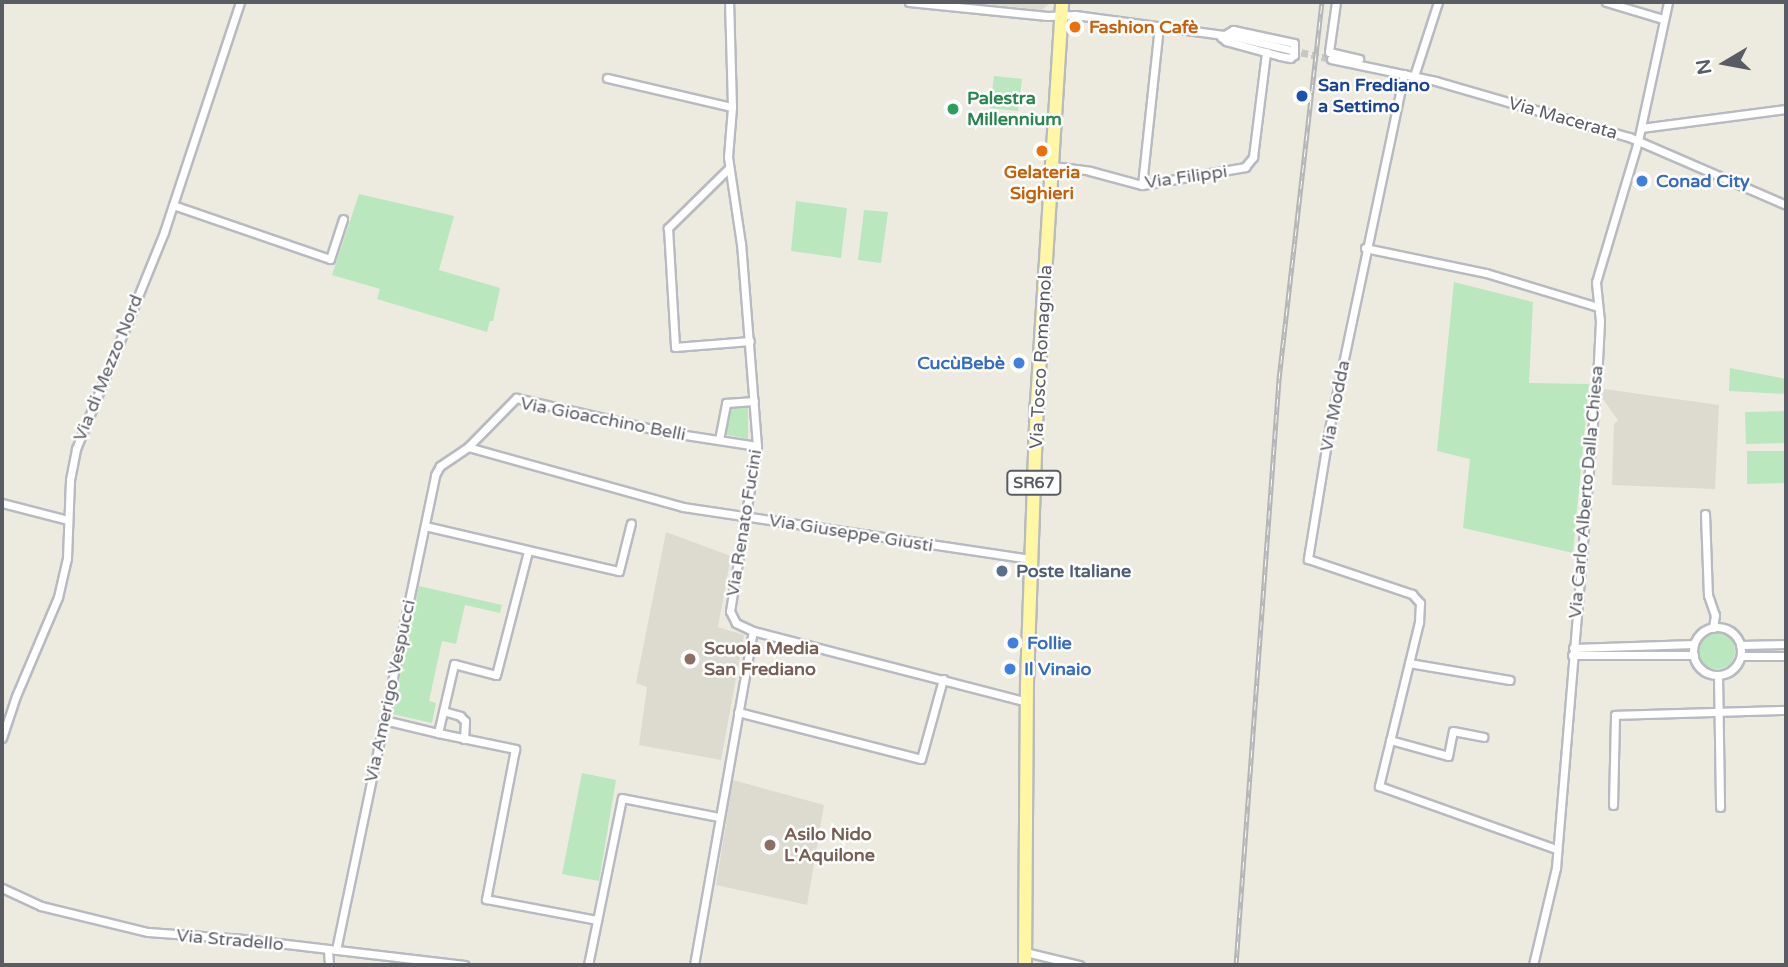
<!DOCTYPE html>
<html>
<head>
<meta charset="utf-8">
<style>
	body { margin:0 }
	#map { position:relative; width:1788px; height:967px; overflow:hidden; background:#edebe0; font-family:"Varela Round",sans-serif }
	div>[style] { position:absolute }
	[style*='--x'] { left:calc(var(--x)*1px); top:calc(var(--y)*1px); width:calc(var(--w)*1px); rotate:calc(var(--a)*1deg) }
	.education>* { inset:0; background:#dddbcf }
	.green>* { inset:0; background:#bae7bd }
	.round { border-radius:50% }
	.street-tunnel>* { height:7px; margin-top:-3.5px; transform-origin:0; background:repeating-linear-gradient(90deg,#c8c7c1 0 7px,transparent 0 10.5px) }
	.roads { filter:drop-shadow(2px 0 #b8bac1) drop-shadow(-2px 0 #b8bac1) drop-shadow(0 2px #b8bac1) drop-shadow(0 -2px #b8bac1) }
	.street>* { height:7px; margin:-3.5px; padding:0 3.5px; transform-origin:3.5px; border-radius:3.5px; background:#fff }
	.street>.ring { margin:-3.5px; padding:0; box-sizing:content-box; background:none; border:7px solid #fff; border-radius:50% }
	.primary>* { height:12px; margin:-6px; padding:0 6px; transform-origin:6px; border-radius:6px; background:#fff7a3 }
	.rail>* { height:5px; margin-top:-2.5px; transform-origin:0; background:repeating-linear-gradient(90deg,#fff 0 8px,#b4b5b6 0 16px); box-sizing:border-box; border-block:2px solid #b4b5b6 }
	.dots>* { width:19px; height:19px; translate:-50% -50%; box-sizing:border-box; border:4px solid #fff; border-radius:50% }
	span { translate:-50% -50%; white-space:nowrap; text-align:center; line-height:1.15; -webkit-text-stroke:5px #fff; paint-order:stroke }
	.shield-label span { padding:2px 5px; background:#fff; border:2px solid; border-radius:5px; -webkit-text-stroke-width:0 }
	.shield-label { font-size:16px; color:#595c63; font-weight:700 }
	.food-label { font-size:18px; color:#c56008; font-weight:700 }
	.left { translate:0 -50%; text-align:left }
	.transit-label { font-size:18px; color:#164399; font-weight:700 }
	.leisure-label { font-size:18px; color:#27864d; font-weight:700 }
	.street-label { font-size:18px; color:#595c63 }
	.shop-label { font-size:18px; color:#366cbe; font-weight:700 }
	.right { translate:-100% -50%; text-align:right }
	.service-label { font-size:18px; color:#4e5e75; font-weight:700 }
	.education-label { font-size:18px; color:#785e54; font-weight:700 }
	.frame { position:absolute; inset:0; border:4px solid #595c63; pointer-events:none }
	.north { position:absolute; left:1690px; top:28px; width:70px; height:70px; -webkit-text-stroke:5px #fff; paint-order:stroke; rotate:260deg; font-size:19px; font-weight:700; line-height:28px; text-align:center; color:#595c63 }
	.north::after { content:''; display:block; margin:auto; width:24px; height:32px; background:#595c63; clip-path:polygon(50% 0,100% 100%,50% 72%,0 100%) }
</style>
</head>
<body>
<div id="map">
	<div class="education">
		<i style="clip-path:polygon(969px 2px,1051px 2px,1042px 10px)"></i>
		<i style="clip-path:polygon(1604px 389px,1719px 405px,1715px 489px,1612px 485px,1614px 424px,1618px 420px,1602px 398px)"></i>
		<i style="clip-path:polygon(666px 532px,731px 556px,718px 627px,744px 635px,721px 760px,639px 745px,647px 687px,636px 683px)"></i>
		<i style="clip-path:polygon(733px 780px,824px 805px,807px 905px,716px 885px)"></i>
	</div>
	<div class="green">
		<i style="clip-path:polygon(994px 76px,1022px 79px,1018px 111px,990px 108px)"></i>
		<i style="clip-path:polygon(359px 194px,454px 216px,439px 270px,500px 288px,493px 321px,490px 321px,487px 332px,377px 299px,380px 289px,332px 275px)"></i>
		<i style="clip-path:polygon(796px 201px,847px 208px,841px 258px,791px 251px)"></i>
		<i style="clip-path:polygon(864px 210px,888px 212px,881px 263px,858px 260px)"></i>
		<i style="clip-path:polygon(1454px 282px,1533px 302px,1529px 383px,1589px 384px,1573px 553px,1463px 528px,1470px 459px,1437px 451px)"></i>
		<i style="clip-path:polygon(1730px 368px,1786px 379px,1786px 394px,1729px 391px)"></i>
		<i style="clip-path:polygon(748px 404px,748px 439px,723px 434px,729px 405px)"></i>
		<i style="clip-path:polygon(1786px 411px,1786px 443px,1746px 444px,1745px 412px)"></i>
		<i style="clip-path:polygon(1747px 451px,1786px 451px,1786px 483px,1747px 484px)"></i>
		<i style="clip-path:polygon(419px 586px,502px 605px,500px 613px,465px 605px,456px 644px,442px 641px,429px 701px,436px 703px,432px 723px,392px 714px)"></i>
		<i class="round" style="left:1699px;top:633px;width:36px;height:36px"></i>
		<i style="clip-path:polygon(582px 773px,616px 780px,599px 881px,562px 874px)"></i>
	</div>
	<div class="street-tunnel">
		<i style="--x:1291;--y:50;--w:41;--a:12.7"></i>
	</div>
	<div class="roads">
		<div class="street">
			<i style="--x:909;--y:2;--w:139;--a:5.8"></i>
			<i style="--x:1047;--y:16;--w:28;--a:-2"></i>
			<i style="--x:1075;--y:15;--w:163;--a:7.7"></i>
			<i style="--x:1237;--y:37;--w:56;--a:13.5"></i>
			<i style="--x:1336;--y:2;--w:50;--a:98"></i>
			<i style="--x:1329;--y:52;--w:31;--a:13"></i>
			<i style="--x:1606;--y:2;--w:59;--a:16.6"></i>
			<i style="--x:1233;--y:30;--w:62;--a:12"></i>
			<i style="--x:1294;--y:43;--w:12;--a:90"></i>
			<i style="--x:1294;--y:55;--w:5;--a:143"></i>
			<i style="--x:1290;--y:58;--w:10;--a:-169"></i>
			<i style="--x:1280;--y:56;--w:56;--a:-164.5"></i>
			<i style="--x:1226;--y:41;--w:6;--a:-141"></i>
			<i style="--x:1221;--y:37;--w:14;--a:-30"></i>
			<i style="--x:1331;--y:59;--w:107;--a:11.8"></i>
			<i style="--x:1436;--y:81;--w:201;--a:16.2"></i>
			<i style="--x:1629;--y:137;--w:171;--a:23.4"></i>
			<i style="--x:1404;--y:74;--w:358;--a:101.9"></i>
			<i style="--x:1330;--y:424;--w:137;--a:99.3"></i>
			<i style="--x:1308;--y:559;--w:110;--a:18.6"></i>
			<i style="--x:1412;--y:594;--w:12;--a:48"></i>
			<i style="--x:1420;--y:603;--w:19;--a:93"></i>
			<i style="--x:1419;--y:622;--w:169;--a:103.7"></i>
			<i style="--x:1379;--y:786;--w:188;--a:19.6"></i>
			<i style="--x:1414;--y:76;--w:78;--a:-72"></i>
			<i style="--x:607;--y:78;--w:128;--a:13.1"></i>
			<i style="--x:1641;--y:128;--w:146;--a:-7.5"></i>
			<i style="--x:1052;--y:166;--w:38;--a:7"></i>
			<i style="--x:1090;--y:171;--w:54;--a:15.1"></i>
			<i style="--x:1142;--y:185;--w:105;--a:-9.9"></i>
			<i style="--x:1245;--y:167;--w:13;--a:-51"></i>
			<i style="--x:1253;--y:157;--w:106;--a:-82.9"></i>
			<i style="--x:729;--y:168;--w:86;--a:135.5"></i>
			<i style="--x:668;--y:228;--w:119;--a:86.6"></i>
			<i style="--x:675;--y:347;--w:75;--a:-4.6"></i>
			<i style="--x:1142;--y:185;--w:159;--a:-83.9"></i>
			<i style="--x:173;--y:205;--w:166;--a:19"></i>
			<i style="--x:330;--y:259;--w:42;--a:-72"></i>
			<i style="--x:1365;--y:248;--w:124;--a:11.7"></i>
			<i style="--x:1486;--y:273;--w:117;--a:16.9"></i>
			<i style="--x:719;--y:440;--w:38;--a:-79"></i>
			<i style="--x:726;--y:403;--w:28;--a:-4"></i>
			<i style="--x:468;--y:447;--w:223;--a:15.6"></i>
			<i style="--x:683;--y:507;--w:353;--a:8.5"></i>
			<i style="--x:2;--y:503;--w:68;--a:14.4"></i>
			<i style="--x:1705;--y:514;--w:81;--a:87.9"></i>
			<i style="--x:1708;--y:595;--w:21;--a:71"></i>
			<i style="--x:1715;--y:615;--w:13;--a:99"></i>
			<i style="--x:425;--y:526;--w:199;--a:13.1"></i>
			<i style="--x:619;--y:571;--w:49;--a:-76"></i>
			<i class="ring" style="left:1693px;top:627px;width:41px;height:41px"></i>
			<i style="--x:753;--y:631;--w:283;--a:14.5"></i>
			<i style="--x:1740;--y:645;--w:46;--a:-1.2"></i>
			<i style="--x:1573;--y:648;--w:121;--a:-1.9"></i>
			<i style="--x:1572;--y:655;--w:122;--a:0"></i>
			<i style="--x:1741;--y:656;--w:45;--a:0"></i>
			<i style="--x:1409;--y:663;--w:102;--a:9.6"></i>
			<i style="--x:1718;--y:675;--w:132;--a:89.1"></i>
			<i style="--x:443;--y:711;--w:18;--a:16"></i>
			<i style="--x:460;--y:716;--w:7;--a:45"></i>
			<i style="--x:465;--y:721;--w:18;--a:93"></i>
			<i style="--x:738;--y:712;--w:189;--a:14.4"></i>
			<i style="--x:921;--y:759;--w:83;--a:-74.6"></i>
			<i style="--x:384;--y:720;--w:56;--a:13.5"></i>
			<i style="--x:438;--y:733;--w:71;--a:-76.9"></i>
			<i style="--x:454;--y:664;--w:43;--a:14.7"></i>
			<i style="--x:496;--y:675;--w:128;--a:-75.5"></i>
			<i style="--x:438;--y:733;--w:79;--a:11.7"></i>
			<i style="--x:515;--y:749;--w:153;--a:100.9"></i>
			<i style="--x:486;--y:899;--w:113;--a:10.7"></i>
			<i style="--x:2;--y:738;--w:44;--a:-71.6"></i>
			<i style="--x:16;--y:696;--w:108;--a:-67"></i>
			<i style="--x:58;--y:597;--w:40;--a:-77"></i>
			<i style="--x:67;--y:558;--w:78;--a:-87.8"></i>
			<i style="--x:70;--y:480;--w:32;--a:-79"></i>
			<i style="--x:76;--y:449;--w:234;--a:-67.9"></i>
			<i style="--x:164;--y:232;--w:242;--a:-71.7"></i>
			<i style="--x:1390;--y:740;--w:60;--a:15.4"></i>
			<i style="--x:1448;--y:756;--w:25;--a:-79"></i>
			<i style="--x:1453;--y:731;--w:31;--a:11"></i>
			<i style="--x:1613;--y:805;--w:90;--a:-88.7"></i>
			<i style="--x:1615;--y:715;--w:171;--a:-1.7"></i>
			<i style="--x:2;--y:888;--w:43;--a:24.8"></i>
			<i style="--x:41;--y:906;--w:110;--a:13.7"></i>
			<i style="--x:148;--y:932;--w:96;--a:4.2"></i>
			<i style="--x:244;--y:939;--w:222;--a:6.7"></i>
			<i style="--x:328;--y:950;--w:15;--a:86"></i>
			<i style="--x:336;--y:950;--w:485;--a:-78.2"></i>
			<i style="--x:435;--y:475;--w:10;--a:-61"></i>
			<i style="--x:440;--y:466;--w:34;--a:-34"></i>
			<i style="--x:468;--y:447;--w:69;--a:-45.6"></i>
			<i style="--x:516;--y:398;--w:154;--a:12.8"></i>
			<i style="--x:666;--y:432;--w:92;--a:8.7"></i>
			<i style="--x:1025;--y:952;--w:56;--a:13.5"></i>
			<i style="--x:588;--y:965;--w:170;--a:-78.5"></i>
			<i style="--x:622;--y:798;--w:99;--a:11.1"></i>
			<i style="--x:694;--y:965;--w:339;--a:-80"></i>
			<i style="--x:753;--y:631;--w:19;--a:-155"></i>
			<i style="--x:736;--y:623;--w:13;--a:-117"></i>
			<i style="--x:730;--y:611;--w:167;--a:-80.7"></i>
			<i style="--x:757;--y:446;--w:203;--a:-94.5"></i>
			<i style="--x:741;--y:244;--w:88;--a:-98.5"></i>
			<i style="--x:728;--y:157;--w:50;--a:-85.4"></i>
			<i style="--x:732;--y:107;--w:105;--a:-91.6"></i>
			<i style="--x:1533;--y:965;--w:100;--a:-76.7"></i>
			<i style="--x:1556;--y:868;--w:509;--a:-85.26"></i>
			<i style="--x:1598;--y:361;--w:40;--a:-87.1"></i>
			<i style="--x:1600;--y:321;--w:39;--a:-96"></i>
			<i style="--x:1596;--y:282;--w:147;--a:-73.4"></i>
			<i style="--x:1638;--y:141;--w:142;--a:-77.8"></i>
		</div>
		<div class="primary">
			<i style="--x:1025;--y:965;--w:282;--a:-89.6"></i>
			<i style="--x:1027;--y:683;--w:280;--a:-88"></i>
			<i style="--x:1037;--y:403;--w:402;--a:-86.4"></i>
		</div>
	</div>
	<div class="rail">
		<i style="--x:1236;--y:965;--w:588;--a:-85.8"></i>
		<i style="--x:1279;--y:379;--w:379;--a:-83.5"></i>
	</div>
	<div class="dots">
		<i style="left:1075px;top:27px;background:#e8710a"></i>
		<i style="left:1302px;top:96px;background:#1a4fb4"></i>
		<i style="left:953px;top:109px;background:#2e9e5b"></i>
		<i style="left:1042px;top:151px;background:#e8710a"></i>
		<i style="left:1642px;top:181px;background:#3f7fe0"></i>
		<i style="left:1019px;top:363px;background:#3f7fe0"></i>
		<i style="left:1002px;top:571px;background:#5c6f8a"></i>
		<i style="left:1013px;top:643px;background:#3f7fe0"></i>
		<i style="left:690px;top:659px;background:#8d6e63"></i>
		<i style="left:1010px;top:669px;background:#3f7fe0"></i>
		<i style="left:770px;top:845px;background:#8d6e63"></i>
	</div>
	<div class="shield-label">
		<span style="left:1034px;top:483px">SR67</span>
	</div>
	<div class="food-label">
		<span class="left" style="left:1089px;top:27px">Fashion Cafè</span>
		<span style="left:1042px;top:183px">Gelateria<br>Sighieri</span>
	</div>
	<div class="transit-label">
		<span class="left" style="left:1318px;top:96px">San Frediano<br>a Settimo</span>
	</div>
	<div class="leisure-label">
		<span class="left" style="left:967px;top:109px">Palestra<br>Millennium</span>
	</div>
	<div class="street-label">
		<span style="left:1563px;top:118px;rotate:16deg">Via Macerata</span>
		<span style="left:1186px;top:177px;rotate:-8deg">Via Filippi</span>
		<span style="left:1041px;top:357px;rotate:-87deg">Via Tosco Romagnola</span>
		<span style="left:108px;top:368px;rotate:-68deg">Via di Mezzo Nord</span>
		<span style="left:1335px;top:406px;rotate:-79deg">Via Modda</span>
		<span style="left:603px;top:419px;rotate:11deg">Via Gioacchino Belli</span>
		<span style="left:1586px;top:492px;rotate:-85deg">Via Carlo Alberto Dalla Chiesa</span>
		<span style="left:744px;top:523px;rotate:-81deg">Via Renato Fucini</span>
		<span style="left:851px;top:533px;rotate:9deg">Via Giuseppe Giusti</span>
		<span style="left:390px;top:691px;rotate:-78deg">Via Amerigo Vespucci</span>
		<span style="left:230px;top:940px;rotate:5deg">Via Stradello</span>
	</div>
	<div class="shop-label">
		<span class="left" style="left:1656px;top:181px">Conad City</span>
		<span class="right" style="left:1005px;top:363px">CucùBebè</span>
		<span class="left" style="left:1027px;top:643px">Follie</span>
		<span class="left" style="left:1024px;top:669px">Il Vinaio</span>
	</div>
	<div class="service-label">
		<span class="left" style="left:1016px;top:571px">Poste Italiane</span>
	</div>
	<div class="education-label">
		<span class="left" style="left:704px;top:659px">Scuola Media<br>San Frediano</span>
		<span class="left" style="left:784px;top:845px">Asilo Nido<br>L'Aquilone</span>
	</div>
	<div class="frame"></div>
	<div class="north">N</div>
</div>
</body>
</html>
